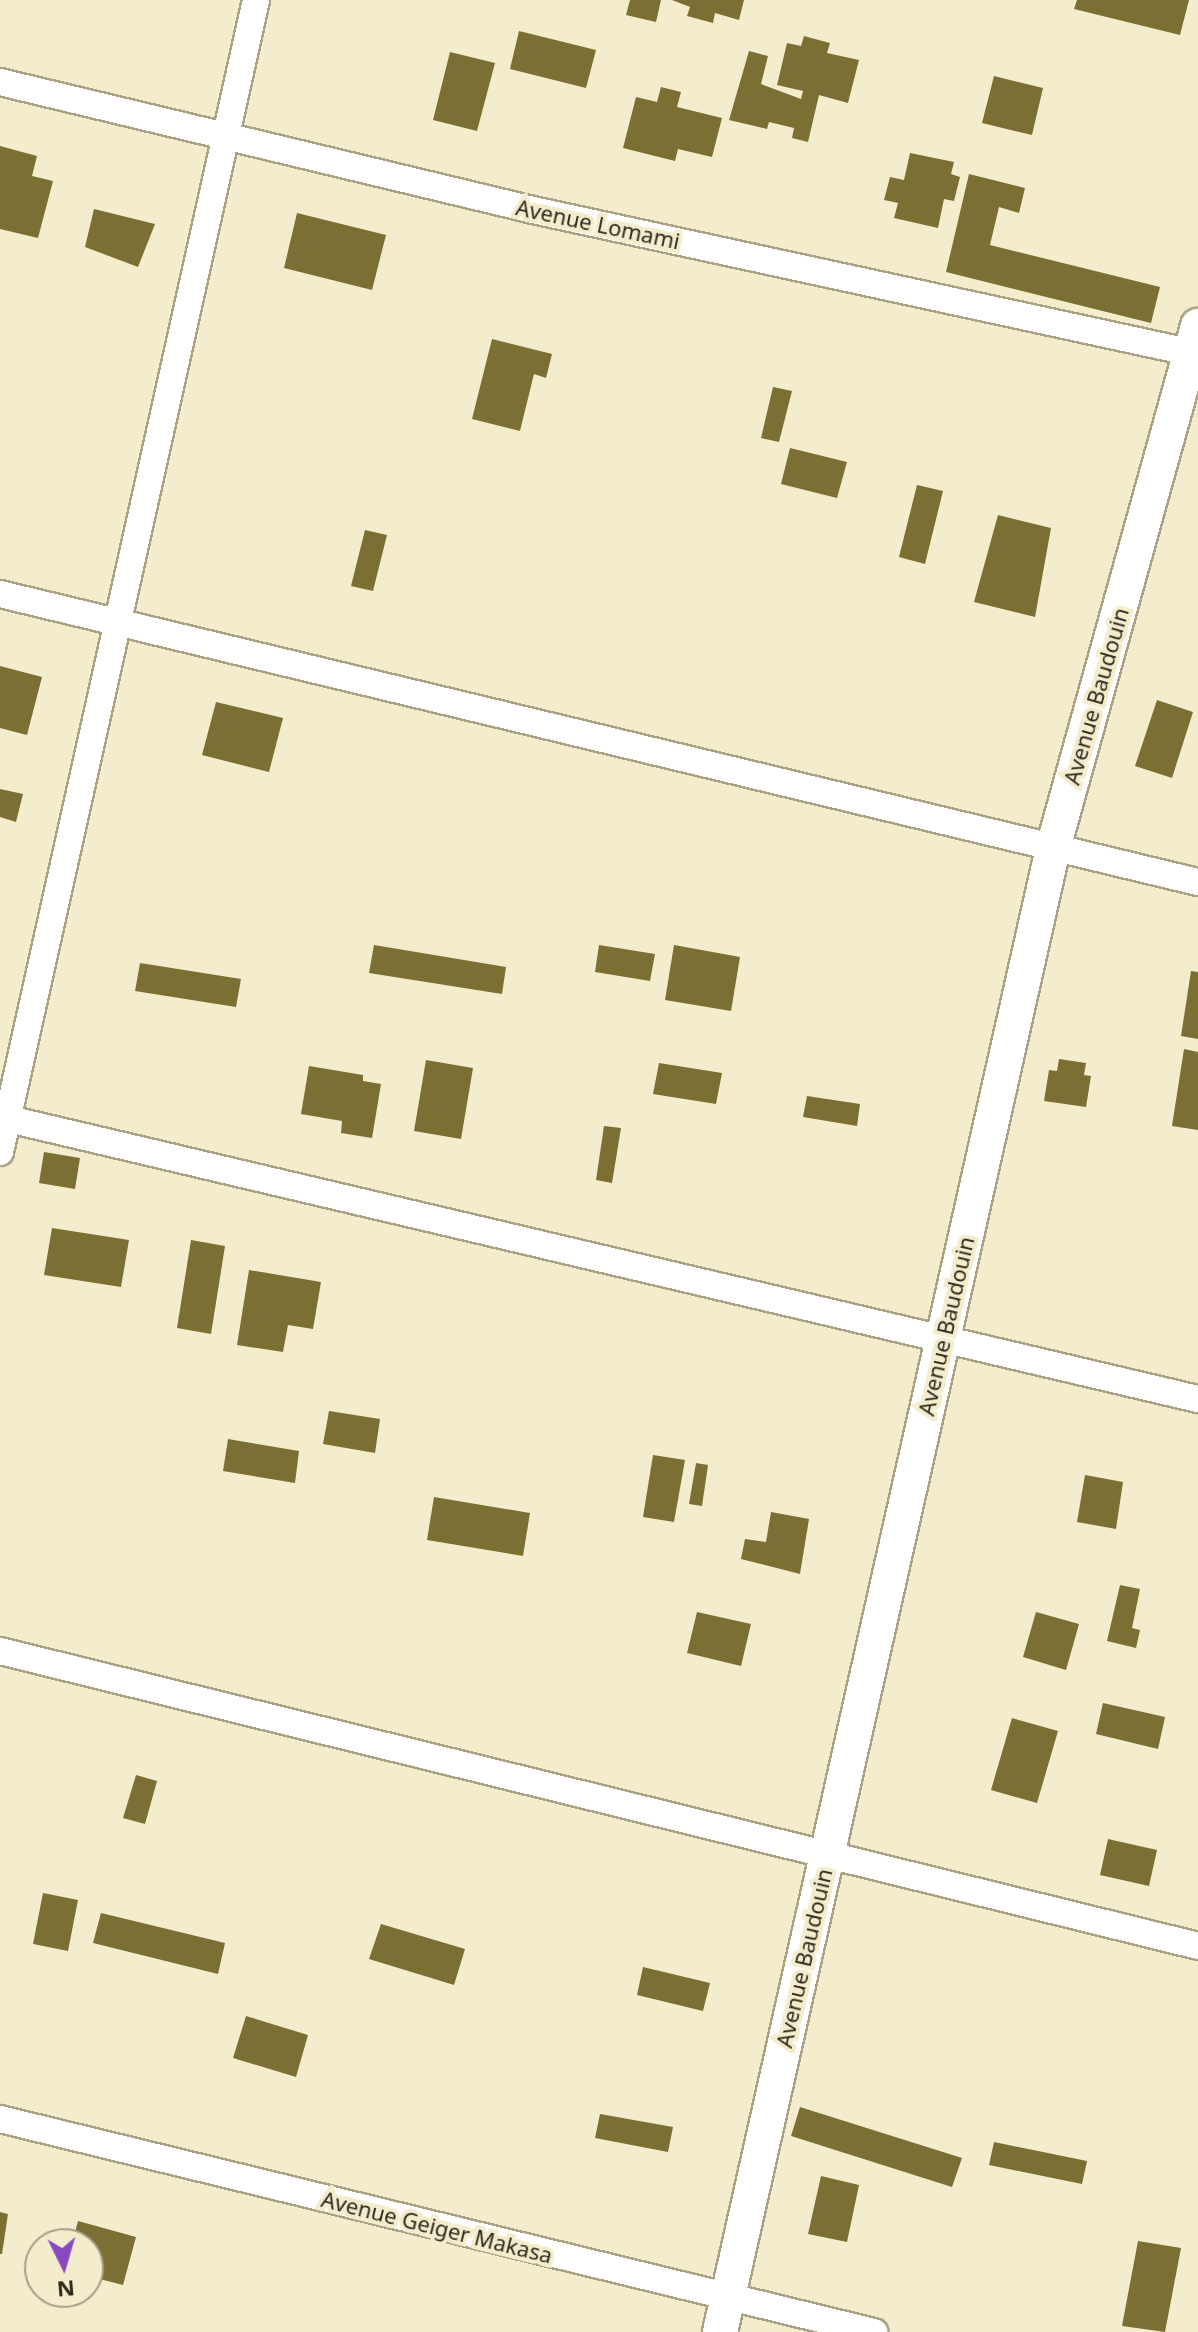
<!DOCTYPE html>
<html>
<head>
<meta charset="utf-8">
<style>
	body { margin:0 }
	#map { position:relative; width:1198px; height:2332px; overflow:hidden; background:#f4edcd; font-family:"Noto Sans",sans-serif }
	div>[style] { position:absolute }
	[style*='--x'] { left:calc(var(--x)*1px); top:calc(var(--y)*1px); width:calc(var(--w)*1px); rotate:calc(var(--a)*1deg) }
	.building>* { inset:0; background:#7c6f34 }
	.roads { filter:drop-shadow(2px 0 #a9a284) drop-shadow(-2px 0 #a9a284) drop-shadow(0 2px #a9a284) drop-shadow(0 -2px #a9a284) }
	.minor>* { height:26px; margin:-13px; padding:0 13px; transform-origin:13px; border-radius:13px; background:#fff }
	.tertiary>* { height:34px; margin:-17px; padding:0 17px; transform-origin:17px; border-radius:17px; background:#fff }
	span { translate:-50% -50%; white-space:nowrap; text-align:center; line-height:1.15; -webkit-text-stroke:8px #f4edcd; paint-order:stroke }
	.street-label { font-size:22px; color:#2d2a1e }
	.north { position:absolute; left:24px; top:2228px; width:80px; height:80px; box-sizing:border-box; background:#f4edcd; border:2px solid #a49f87; border-radius:50%; rotate:175deg; font-size:22px; font-weight:700; line-height:32px; text-align:center; color:#2d2a1e }
	.north::after { content:''; display:block; margin:auto; width:28px; height:36px; background:#894abf; clip-path:polygon(50% 0,100% 100%,50% 72%,0 100%) }
</style>
</head>
<body>
<div id="map">
	<div class="building">
		<i style="clip-path:polygon(630px 0,661px 0,656px 22px,626px 15px)"></i>
		<i style="clip-path:polygon(672px 0,744px 0,739px 20px,715px 13px,713px 23px,687px 16px,690px 7px)"></i>
		<i style="clip-path:polygon(1077px 0,1189px 0,1180px 35px,1074px 9px)"></i>
		<i style="clip-path:polygon(519px 31px,596px 50px,586px 88px,510px 69px)"></i>
		<i style="clip-path:polygon(804px 36px,830px 43px,827px 53px,859px 60px,848px 103px,819px 95px,808px 142px,792px 138px,794px 128px,769px 122px,767px 129px,729px 120px,749px 51px,768px 56px,761px 84px,801px 99px,803px 91px,777px 85px,787px 43px,801px 46px)"></i>
		<i style="clip-path:polygon(450px 52px,495px 63px,477px 131px,433px 120px)"></i>
		<i style="clip-path:polygon(994px 76px,1043px 88px,1032px 135px,982px 123px)"></i>
		<i style="clip-path:polygon(661px 87px,681px 92px,677px 107px,722px 118px,712px 157px,678px 149px,675px 161px,623px 148px,636px 97px,657px 102px)"></i>
		<i style="clip-path:polygon(0 146px,37px 156px,32px 176px,53px 181px,38px 238px,0 229px)"></i>
		<i style="clip-path:polygon(910px 153px,954px 162px,951px 174px,960px 177px,954px 201px,944px 199px,938px 228px,894px 218px,898px 203px,884px 200px,890px 177px,904px 180px)"></i>
		<i style="clip-path:polygon(969px 174px,1025px 188px,1019px 213px,999px 207px,990px 245px,1160px 287px,1151px 323px,946px 272px)"></i>
		<i style="clip-path:polygon(94px 209px,155px 224px,138px 267px,85px 247px)"></i>
		<i style="clip-path:polygon(297px 213px,386px 235px,372px 290px,284px 268px)"></i>
		<i style="clip-path:polygon(492px 339px,552px 354px,546px 378px,534px 374px,520px 431px,472px 419px)"></i>
		<i style="clip-path:polygon(773px 387px,792px 391px,779px 442px,761px 438px)"></i>
		<i style="clip-path:polygon(790px 448px,847px 462px,837px 498px,781px 484px)"></i>
		<i style="clip-path:polygon(917px 485px,943px 491px,925px 564px,899px 557px)"></i>
		<i style="clip-path:polygon(998px 515px,1051px 528px,1035px 617px,974px 602px)"></i>
		<i style="clip-path:polygon(365px 530px,387px 535px,373px 591px,351px 586px)"></i>
		<i style="clip-path:polygon(0 666px,42px 677px,27px 735px,0 728px)"></i>
		<i style="clip-path:polygon(1157px 700px,1193px 712px,1172px 778px,1135px 766px)"></i>
		<i style="clip-path:polygon(216px 702px,283px 718px,269px 772px,202px 755px)"></i>
		<i style="clip-path:polygon(0 789px,23px 794px,16px 822px,0 817px)"></i>
		<i style="clip-path:polygon(374px 945px,506px 967px,502px 994px,369px 973px)"></i>
		<i style="clip-path:polygon(599px 945px,655px 954px,650px 981px,595px 972px)"></i>
		<i style="clip-path:polygon(674px 945px,740px 957px,731px 1011px,665px 1000px)"></i>
		<i style="clip-path:polygon(140px 963px,241px 979px,236px 1007px,135px 991px)"></i>
		<i style="clip-path:polygon(1191px 971px,1198px 972px,1198px 1039px,1181px 1036px)"></i>
		<i style="clip-path:polygon(1184px 1049px,1198px 1052px,1198px 1130px,1172px 1126px)"></i>
		<i style="clip-path:polygon(1059px 1059px,1086px 1063px,1084px 1075px,1091px 1076px,1086px 1107px,1044px 1101px,1049px 1070px,1057px 1071px)"></i>
		<i style="clip-path:polygon(426px 1060px,473px 1068px,461px 1139px,414px 1131px)"></i>
		<i style="clip-path:polygon(659px 1063px,722px 1073px,716px 1104px,653px 1094px)"></i>
		<i style="clip-path:polygon(309px 1066px,363px 1075px,363px 1081px,381px 1084px,372px 1138px,341px 1133px,342px 1121px,301px 1114px)"></i>
		<i style="clip-path:polygon(807px 1096px,860px 1104px,857px 1126px,803px 1117px)"></i>
		<i style="clip-path:polygon(604px 1126px,621px 1128px,612px 1183px,596px 1180px)"></i>
		<i style="clip-path:polygon(44px 1152px,80px 1158px,75px 1189px,39px 1183px)"></i>
		<i style="clip-path:polygon(52px 1228px,129px 1240px,121px 1287px,44px 1275px)"></i>
		<i style="clip-path:polygon(191px 1240px,225px 1246px,211px 1334px,177px 1328px)"></i>
		<i style="clip-path:polygon(249px 1270px,321px 1282px,313px 1329px,288px 1325px,283px 1352px,237px 1345px)"></i>
		<i style="clip-path:polygon(329px 1411px,380px 1419px,375px 1453px,323px 1444px)"></i>
		<i style="clip-path:polygon(228px 1439px,299px 1451px,295px 1483px,223px 1471px)"></i>
		<i style="clip-path:polygon(653px 1455px,685px 1460px,674px 1522px,643px 1517px)"></i>
		<i style="clip-path:polygon(696px 1463px,708px 1465px,702px 1506px,689px 1504px)"></i>
		<i style="clip-path:polygon(1085px 1475px,1123px 1482px,1116px 1529px,1077px 1522px)"></i>
		<i style="clip-path:polygon(434px 1497px,530px 1513px,523px 1556px,427px 1540px)"></i>
		<i style="clip-path:polygon(771px 1512px,809px 1519px,800px 1574px,741px 1559px,745px 1539px,766px 1542px)"></i>
		<i style="clip-path:polygon(1120px 1585px,1140px 1589px,1132px 1628px,1140px 1630px,1136px 1648px,1107px 1641px)"></i>
		<i style="clip-path:polygon(697px 1612px,751px 1624px,741px 1666px,687px 1653px)"></i>
		<i style="clip-path:polygon(1036px 1612px,1079px 1624px,1066px 1670px,1023px 1657px)"></i>
		<i style="clip-path:polygon(1103px 1703px,1165px 1717px,1158px 1749px,1096px 1734px)"></i>
		<i style="clip-path:polygon(1012px 1718px,1058px 1731px,1037px 1803px,991px 1790px)"></i>
		<i style="clip-path:polygon(136px 1775px,157px 1781px,145px 1824px,123px 1818px)"></i>
		<i style="clip-path:polygon(1108px 1839px,1157px 1850px,1149px 1886px,1100px 1875px)"></i>
		<i style="clip-path:polygon(43px 1893px,78px 1900px,68px 1951px,33px 1944px)"></i>
		<i style="clip-path:polygon(101px 1913px,225px 1943px,218px 1974px,93px 1943px)"></i>
		<i style="clip-path:polygon(381px 1924px,465px 1949px,454px 1985px,369px 1959px)"></i>
		<i style="clip-path:polygon(643px 1967px,710px 1983px,703px 2011px,637px 1995px)"></i>
		<i style="clip-path:polygon(246px 2016px,308px 2035px,296px 2077px,233px 2058px)"></i>
		<i style="clip-path:polygon(800px 2107px,962px 2158px,952px 2187px,791px 2136px)"></i>
		<i style="clip-path:polygon(600px 2114px,673px 2127px,668px 2152px,595px 2138px)"></i>
		<i style="clip-path:polygon(994px 2142px,1087px 2161px,1082px 2184px,989px 2165px)"></i>
		<i style="clip-path:polygon(821px 2176px,859px 2185px,847px 2242px,808px 2234px)"></i>
		<i style="clip-path:polygon(0 2212px,8px 2214px,2px 2254px,0 2254px)"></i>
		<i style="clip-path:polygon(78px 2221px,136px 2237px,123px 2285px,88px 2276px,88px 2244px,72px 2244px)"></i>
		<i style="clip-path:polygon(1138px 2241px,1181px 2248px,1165px 2332px,1122px 2326px)"></i>
	</div>
	<div class="roads">
		<div class="minor">
			<i style="--x:0;--y:82;--w:548;--a:13.5"></i>
			<i style="--x:533;--y:210;--w:680;--a:12.22"></i>
			<i style="--x:0;--y:594;--w:1232;--a:13.52"></i>
			<i style="--x:0;--y:1117;--w:1231;--a:13.25"></i>
			<i style="--x:0;--y:1152;--w:1180;--a:-77.47"></i>
			<i style="--x:0;--y:1651;--w:1234;--a:13.83"></i>
			<i style="--x:0;--y:2119;--w:900;--a:13.7"></i>
		</div>
		<div class="tertiary">
			<i style="--x:720;--y:2332;--w:1521;--a:-77.35"></i>
			<i style="--x:1053;--y:848;--w:542;--a:-74.48"></i>
		</div>
	</div>
	<div class="street-label">
		<span style="left:598px;top:224px;rotate:12deg">Avenue Lomami</span>
		<span style="left:1096px;top:696px;rotate:-74deg">Avenue Baudouin</span>
		<span style="left:946px;top:1326px;rotate:-77deg">Avenue Baudouin</span>
		<span style="left:804px;top:1958px;rotate:-77deg">Avenue Baudouin</span>
		<span style="left:437px;top:2227px;rotate:14deg">Avenue Geiger Makasa</span>
	</div>
	<div class="north">N</div>
</div>
</body>
</html>
